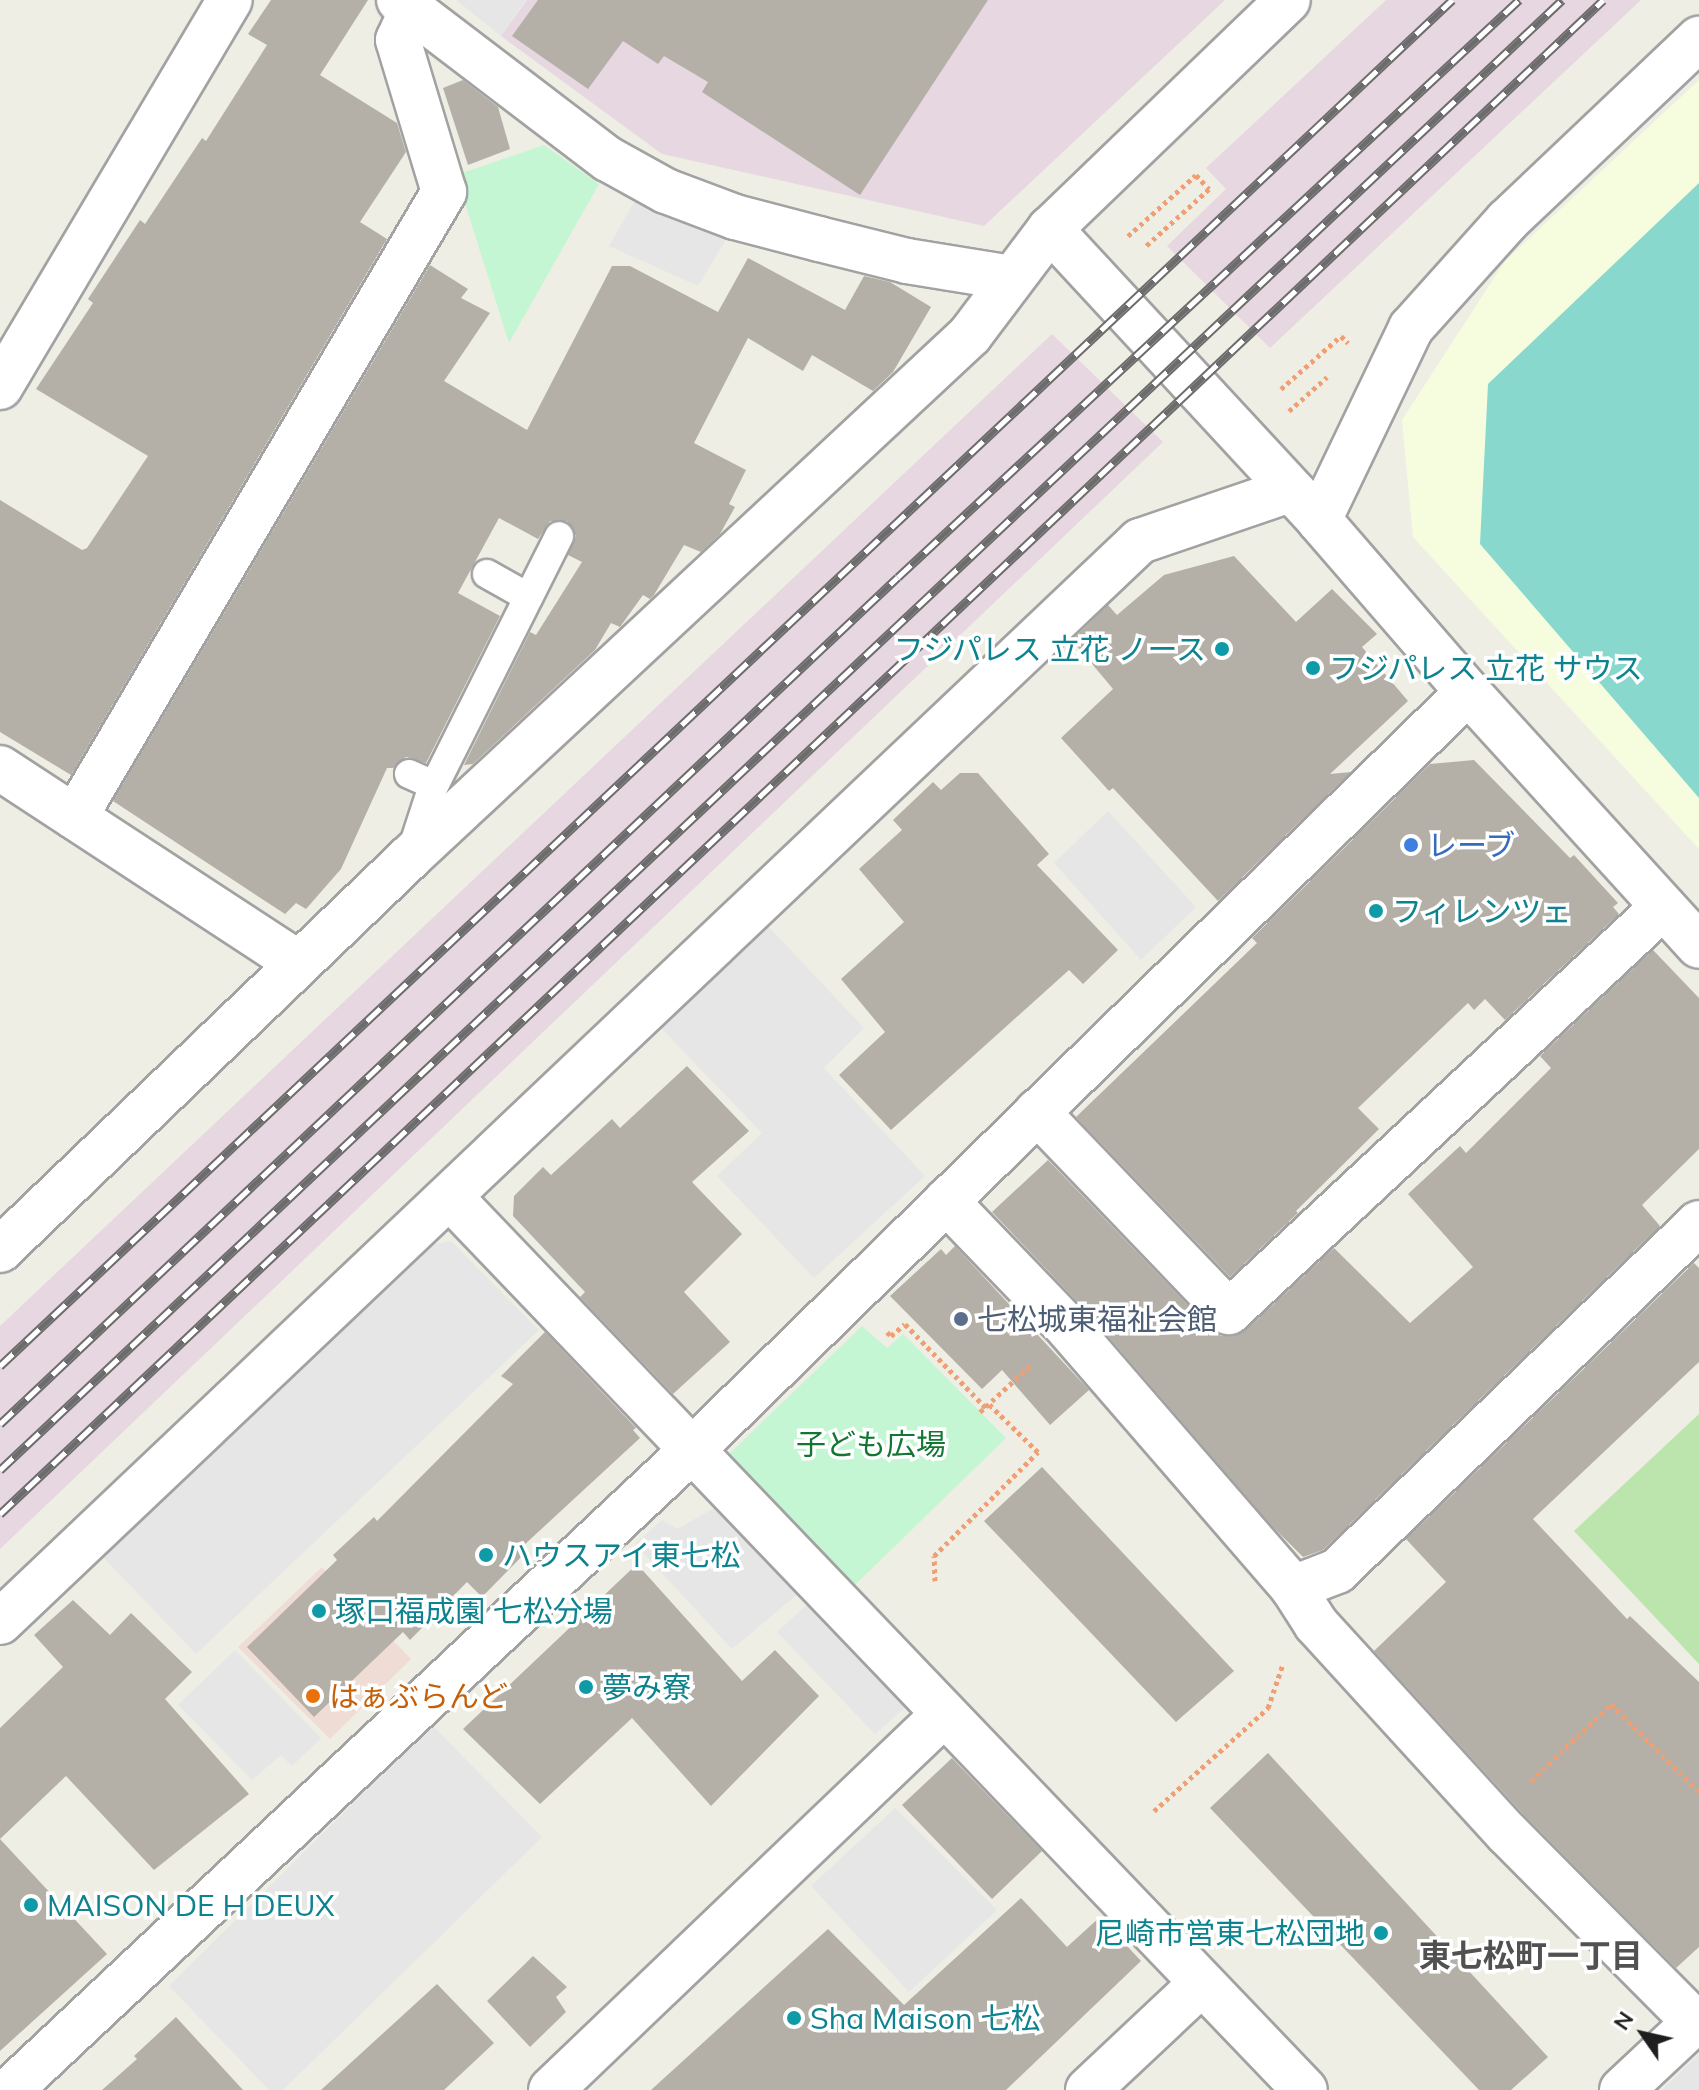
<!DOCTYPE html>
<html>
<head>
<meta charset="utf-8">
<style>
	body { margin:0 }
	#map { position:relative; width:1699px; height:2090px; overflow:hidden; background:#eeeee5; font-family:Mulish,"Noto Sans JP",sans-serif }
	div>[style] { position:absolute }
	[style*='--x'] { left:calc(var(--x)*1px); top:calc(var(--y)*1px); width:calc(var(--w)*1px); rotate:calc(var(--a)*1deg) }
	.commercial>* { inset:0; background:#eedcd5 }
	.industrial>* { inset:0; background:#e7d7e0 }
	.education>* { inset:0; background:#f6fddf }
	.grass>* { inset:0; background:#bce5ae }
	.park>* { inset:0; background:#c5f6d4 }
	.pitch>* { inset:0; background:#88d8cd }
	.parking>* { inset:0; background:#e6e6e6 }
	.building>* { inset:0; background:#b4b0a8 }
	.path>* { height:5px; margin-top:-2.5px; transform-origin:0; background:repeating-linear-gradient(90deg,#f09f74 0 4px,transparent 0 8px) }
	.roads { filter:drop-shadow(2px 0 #a2a2a2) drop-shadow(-2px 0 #a2a2a2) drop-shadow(0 2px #a2a2a2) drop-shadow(0 -2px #a2a2a2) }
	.service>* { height:28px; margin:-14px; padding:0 14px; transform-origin:14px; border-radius:14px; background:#fff }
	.minor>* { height:44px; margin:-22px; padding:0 22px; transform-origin:22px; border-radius:22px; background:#fff }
	.tertiary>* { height:44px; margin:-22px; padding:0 22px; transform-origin:22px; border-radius:22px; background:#fff }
	.rail>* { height:9px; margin-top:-4.5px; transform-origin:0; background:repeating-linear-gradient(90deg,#fff 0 18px,#6c6c6c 0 36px); box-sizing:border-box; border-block:2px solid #6c6c6c }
	.dots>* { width:22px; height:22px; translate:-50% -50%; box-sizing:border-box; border:4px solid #fff; border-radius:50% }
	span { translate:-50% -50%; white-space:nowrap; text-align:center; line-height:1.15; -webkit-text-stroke:7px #fff; paint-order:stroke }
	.culture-label { font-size:30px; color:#0d838f }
	.right { translate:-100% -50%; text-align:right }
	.left { translate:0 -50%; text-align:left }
	.shop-label { font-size:30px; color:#366cbe }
	.service-label { font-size:30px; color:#4e5e75 }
	.park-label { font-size:30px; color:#137633 }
	.food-label { font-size:30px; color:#c56008 }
	.neighbourhood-label { font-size:32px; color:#515151; font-weight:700 }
	.north { position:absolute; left:1603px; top:1994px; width:80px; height:80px; -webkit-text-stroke:6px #fff; paint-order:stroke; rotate:304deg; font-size:22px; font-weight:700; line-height:32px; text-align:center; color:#1e1e1e }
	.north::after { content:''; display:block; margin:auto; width:28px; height:36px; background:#1e1e1e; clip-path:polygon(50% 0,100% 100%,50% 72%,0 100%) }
</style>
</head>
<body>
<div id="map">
	<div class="commercial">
		<i style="clip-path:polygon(322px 1567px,411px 1659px,330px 1739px,238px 1647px)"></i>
	</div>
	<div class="industrial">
		<i style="clip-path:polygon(527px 0,1225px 0,984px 226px,662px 154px,501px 36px)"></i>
		<i style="clip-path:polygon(1386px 0,1641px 0,1270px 348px,1167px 246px,1226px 189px,1206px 168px)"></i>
		<i style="clip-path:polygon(1052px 334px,1163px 442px,0 1549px,0 1326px)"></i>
	</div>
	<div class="education">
		<i style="clip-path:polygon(1699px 80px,1699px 849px,1413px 537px,1402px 420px,1505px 261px)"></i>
	</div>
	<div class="grass">
		<i style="clip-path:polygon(1699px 1414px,1699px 1664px,1574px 1531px)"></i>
	</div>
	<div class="park">
		<i style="clip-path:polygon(544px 145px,599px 184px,509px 343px,456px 175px)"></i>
		<i style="clip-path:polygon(862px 1326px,887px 1348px,903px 1334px,1006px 1438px,855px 1585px,728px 1455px)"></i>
	</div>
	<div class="pitch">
		<i style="clip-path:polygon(1699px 183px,1699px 798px,1480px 544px,1488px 384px)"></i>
	</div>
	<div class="parking">
		<i style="clip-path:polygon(456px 0,526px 0,501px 36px)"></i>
		<i style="clip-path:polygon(636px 199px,727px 238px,698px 286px,609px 246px)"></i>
		<i style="clip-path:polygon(1108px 811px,1196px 907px,1141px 960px,1054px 863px)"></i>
		<i style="clip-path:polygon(768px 926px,864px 1028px,824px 1068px,925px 1176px,814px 1278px,717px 1176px,762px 1133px,659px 1026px)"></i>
		<i style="clip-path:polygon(451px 1241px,539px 1330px,196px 1654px,101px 1555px,430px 1245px)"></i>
		<i style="clip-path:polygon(718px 1506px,799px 1593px,732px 1649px,635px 1544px,662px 1520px,677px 1529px)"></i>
		<i style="clip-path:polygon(809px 1603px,908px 1705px,875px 1734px,777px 1632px)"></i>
		<i style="clip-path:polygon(235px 1650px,321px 1738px,292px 1766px,281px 1755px,252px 1780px,178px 1705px)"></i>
		<i style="clip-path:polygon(432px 1725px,542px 1837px,283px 2090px,269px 2090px,169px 1986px)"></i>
		<i style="clip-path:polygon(895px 1808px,997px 1910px,909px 1992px,811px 1886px)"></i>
		<i style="clip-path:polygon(1699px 2054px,1699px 2090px,1662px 2090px)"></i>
	</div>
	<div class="building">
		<i style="clip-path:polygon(271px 0,368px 0,320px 75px,397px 123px,406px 152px,360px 222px,387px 239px,71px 775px,0 732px,0 500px,82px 550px,87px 548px,148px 456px,36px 389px,93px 303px,88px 299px,140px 220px,145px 224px,202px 138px,206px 141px,267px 45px,248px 34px)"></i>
		<i style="clip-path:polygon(538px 0,988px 0,860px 195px,702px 92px,708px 82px,664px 56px,658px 64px,623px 41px,588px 89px,512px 36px)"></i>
		<i style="clip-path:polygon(463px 80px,498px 107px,510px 149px,468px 165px,443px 88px)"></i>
		<i style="clip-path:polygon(748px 258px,845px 310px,864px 276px,890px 282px,931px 307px,893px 372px,873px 391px,812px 355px,803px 371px,748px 338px,694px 443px,746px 470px,729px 504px,735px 507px,720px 534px,701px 552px,684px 545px,654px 595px,650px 599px,643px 595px,620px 627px,611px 623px,595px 650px,473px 764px,464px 765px,530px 632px,536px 635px,582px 562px,568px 555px,576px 536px,567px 521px,550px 521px,538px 539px,499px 518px,458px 593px,500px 616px,426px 763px,406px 757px,393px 768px,387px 768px,341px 869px,306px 909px,296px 903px,285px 914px,113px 801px,430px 265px,468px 289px,461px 298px,490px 313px,444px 381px,527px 430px,612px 266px,630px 266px,718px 312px)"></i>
		<i style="clip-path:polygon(1234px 556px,1296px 622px,1332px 589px,1377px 634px,1362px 647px,1408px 701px,1330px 774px,1351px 772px,1218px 901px,1113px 788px,1109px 791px,1061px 738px,1113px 689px,1072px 640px,1108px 605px,1117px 615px,1164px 575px)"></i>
		<i style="clip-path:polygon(1474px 760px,1570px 858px,1574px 855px,1618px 903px,1613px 907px,1619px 914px,1505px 1020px,1485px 999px,1474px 1010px,1468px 1003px,1358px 1108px,1379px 1129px,1296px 1211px,1298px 1213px,1230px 1277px,1076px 1117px,1257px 943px,1252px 938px,1430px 764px)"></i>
		<i style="clip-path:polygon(960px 773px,978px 773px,1049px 854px,1037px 865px,1118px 950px,1083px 984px,1069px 970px,891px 1130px,839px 1075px,885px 1032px,841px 979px,904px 922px,859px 869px,902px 830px,893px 820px,933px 782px,941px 790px)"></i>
		<i style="clip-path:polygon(1653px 950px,1699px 998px,1699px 1149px,1642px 1205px,1660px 1226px,1323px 1550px,1303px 1557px,1274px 1528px,1088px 1313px,992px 1212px,1048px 1160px,1211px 1329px,1221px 1336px,1234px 1336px,1246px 1330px,1334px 1248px,1410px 1323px,1473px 1267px,1408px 1194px,1460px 1146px,1466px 1153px,1551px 1068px,1540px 1056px)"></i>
		<i style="clip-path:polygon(687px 1066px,749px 1131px,692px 1182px,742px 1234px,684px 1292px,730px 1342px,673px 1394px,580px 1297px,585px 1292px,513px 1216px,514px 1196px,543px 1167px,551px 1175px,612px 1119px,620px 1128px)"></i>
		<i style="clip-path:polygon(955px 1246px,1089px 1390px,1050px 1425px,1002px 1370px,982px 1389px,890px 1296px,941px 1249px,946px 1255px)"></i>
		<i style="clip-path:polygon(1694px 1263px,1699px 1268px,1699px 1362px,1533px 1519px,1627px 1619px,1630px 1616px,1699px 1682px,1699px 1947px,1676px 1968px,1525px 1816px,1374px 1651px,1446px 1582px,1406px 1539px)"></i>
		<i style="clip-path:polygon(545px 1332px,636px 1428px,633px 1430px,640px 1438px,523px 1546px,528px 1550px,482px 1597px,467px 1582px,410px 1640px,403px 1632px,314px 1717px,247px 1647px,337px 1560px,333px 1555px,374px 1517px,377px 1521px,513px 1384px,501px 1376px)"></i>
		<i style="clip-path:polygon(1042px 1467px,1234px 1671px,1176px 1722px,984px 1521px)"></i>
		<i style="clip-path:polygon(637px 1564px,742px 1681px,775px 1650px,819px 1696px,711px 1806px,632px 1718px,540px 1804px,463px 1729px)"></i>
		<i style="clip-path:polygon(73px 1600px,110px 1635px,131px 1613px,192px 1672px,165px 1699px,249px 1794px,154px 1870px,66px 1776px,0 1839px,107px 1954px,0 2051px,0 1728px,63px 1667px,34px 1635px)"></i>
		<i style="clip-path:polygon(1268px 1753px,1548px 2057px,1511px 2090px,1479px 2090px,1210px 1808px)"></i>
		<i style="clip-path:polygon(952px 1758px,1042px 1851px,992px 1899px,902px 1805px)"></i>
		<i style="clip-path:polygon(1021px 1898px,1067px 1947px,1100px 1917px,1141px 1961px,1006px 2090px,651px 2090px,828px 1929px,904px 2005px)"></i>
		<i style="clip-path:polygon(533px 1956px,567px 1987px,556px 1997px,566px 2012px,530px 2047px,487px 2001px)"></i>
		<i style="clip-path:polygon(437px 1984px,494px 2043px,444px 2090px,321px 2090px)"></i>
		<i style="clip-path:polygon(176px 2017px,243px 2090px,102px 2090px,137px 2059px,134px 2056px)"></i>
	</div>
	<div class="path">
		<i style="--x:1128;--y:236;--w:91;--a:-41.9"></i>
		<i style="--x:1196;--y:175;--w:19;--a:47"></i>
		<i style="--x:1209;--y:189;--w:85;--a:137.9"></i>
		<i style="--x:1281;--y:389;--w:80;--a:-41.5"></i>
		<i style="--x:1341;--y:336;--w:10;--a:45"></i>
		<i style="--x:1289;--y:411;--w:51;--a:-41.8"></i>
		<i style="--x:887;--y:1332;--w:6;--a:45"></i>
		<i style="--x:891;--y:1336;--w:18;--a:-41"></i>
		<i style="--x:905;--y:1324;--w:117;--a:46"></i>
		<i style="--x:980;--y:1412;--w:69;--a:-42.7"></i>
		<i style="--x:935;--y:1581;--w:25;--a:-92"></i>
		<i style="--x:934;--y:1556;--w:147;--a:-45"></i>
		<i style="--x:1038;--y:1452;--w:69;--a:-135.6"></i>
		<i style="--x:1531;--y:1781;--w:111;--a:-43.9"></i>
		<i style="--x:1611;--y:1704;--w:124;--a:45"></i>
		<i style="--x:1154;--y:1811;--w:154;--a:-42.1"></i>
		<i style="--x:1268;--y:1708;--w:46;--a:-71.2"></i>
	</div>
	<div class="roads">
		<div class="service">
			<i style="--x:487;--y:574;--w:47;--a:29.3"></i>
			<i style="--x:409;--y:774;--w:27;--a:24"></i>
			<i style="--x:412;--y:850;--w:61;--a:-71.9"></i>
			<i style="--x:431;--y:792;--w:286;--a:-63.4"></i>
		</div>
		<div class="minor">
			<i style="--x:399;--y:0;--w:263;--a:37.3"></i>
			<i style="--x:608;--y:159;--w:66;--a:28.9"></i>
			<i style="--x:666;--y:191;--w:74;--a:20.6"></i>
			<i style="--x:735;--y:217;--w:87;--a:14.7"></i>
			<i style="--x:819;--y:239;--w:91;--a:14"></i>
			<i style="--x:907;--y:261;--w:106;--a:9.2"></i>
			<i style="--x:1050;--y:229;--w:396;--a:47.2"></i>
			<i style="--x:1319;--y:520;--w:228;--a:49.1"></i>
			<i style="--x:1468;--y:692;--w:343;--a:47.7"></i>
			<i style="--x:0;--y:387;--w:450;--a:-59.3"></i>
			<i style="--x:1319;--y:520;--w:213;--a:-64.4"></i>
			<i style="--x:1411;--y:328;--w:144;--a:-48.1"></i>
			<i style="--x:1507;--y:221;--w:265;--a:-43.5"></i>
			<i style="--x:0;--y:768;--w:356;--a:33.2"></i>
			<i style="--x:75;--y:817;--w:726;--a:-59.44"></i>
			<i style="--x:444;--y:192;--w:159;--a:-106.8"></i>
			<i style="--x:398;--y:40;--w:33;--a:-65"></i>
			<i style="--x:1037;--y:1112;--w:277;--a:46.2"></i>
			<i style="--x:1229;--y:1312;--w:594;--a:-43.02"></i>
			<i style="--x:450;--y:1197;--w:1236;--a:46.25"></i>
			<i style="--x:946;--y:1201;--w:178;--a:46.1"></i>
			<i style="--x:1069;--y:1329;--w:342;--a:49.1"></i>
			<i style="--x:1293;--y:1588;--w:43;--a:57.4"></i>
			<i style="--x:1316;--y:1624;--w:283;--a:47.6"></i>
			<i style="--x:1507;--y:1833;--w:267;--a:45.2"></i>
			<i style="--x:0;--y:1250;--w:567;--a:-43.78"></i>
			<i style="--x:409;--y:858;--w:767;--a:-42.99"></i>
			<i style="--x:970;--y:335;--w:133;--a:-53"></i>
			<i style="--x:1050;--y:229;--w:330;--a:-43.9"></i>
			<i style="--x:1293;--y:1588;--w:47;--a:-21.1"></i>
			<i style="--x:1337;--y:1571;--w:502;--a:-43.87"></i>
			<i style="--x:0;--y:1622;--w:1571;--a:-43.48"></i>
			<i style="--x:1140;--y:541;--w:158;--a:-18.8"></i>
			<i style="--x:551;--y:2090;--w:544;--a:-43.73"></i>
			<i style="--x:1088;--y:2090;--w:156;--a:-43.2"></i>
			<i style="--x:1622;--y:2090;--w:105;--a:-43.1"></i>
		</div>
		<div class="tertiary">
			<i style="--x:10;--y:2090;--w:934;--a:-43.18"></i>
			<i style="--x:691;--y:1451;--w:1086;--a:-44.33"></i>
		</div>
	</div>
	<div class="rail">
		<i style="--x:0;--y:1366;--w:1994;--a:-43.25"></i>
		<i style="--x:0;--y:1424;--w:1234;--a:-43.33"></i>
		<i style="--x:898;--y:577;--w:848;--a:-42.9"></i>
		<i style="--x:0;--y:1470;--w:2145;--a:-43.26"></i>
		<i style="--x:0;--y:1514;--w:2205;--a:-43.36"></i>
	</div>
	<div class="dots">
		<i style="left:1222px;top:649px;background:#0f9aa8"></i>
		<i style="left:1313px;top:668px;background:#0f9aa8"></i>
		<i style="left:1411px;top:845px;background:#3f7fe0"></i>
		<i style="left:1376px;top:911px;background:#0f9aa8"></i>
		<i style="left:961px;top:1319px;background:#5c6f8a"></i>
		<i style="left:486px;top:1555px;background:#0f9aa8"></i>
		<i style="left:319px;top:1611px;background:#0f9aa8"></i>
		<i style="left:586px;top:1687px;background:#0f9aa8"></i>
		<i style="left:313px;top:1696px;background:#e8710a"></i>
		<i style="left:31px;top:1905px;background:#0f9aa8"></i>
		<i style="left:1381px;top:1933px;background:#0f9aa8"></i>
		<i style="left:794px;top:2018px;background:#0f9aa8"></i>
	</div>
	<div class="culture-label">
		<span class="right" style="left:1206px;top:649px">フジパレス 立花 ノース</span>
		<span class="left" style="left:1329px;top:668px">フジパレス 立花 サウス</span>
		<span class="left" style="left:1392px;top:911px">フィレンツェ</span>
		<span class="left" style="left:502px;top:1555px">ハウスアイ東七松</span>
		<span class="left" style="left:335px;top:1611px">塚口福成園 七松分場</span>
		<span class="left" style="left:602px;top:1687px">夢み寮</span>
		<span class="left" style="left:47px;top:1905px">MAISON DE H DEUX</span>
		<span class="right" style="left:1365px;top:1933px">尼崎市営東七松団地</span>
		<span class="left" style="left:810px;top:2018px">Sha Maison 七松</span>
	</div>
	<div class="shop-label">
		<span class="left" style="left:1427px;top:845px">レーブ</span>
	</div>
	<div class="service-label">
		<span class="left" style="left:977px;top:1319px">七松城東福祉会館</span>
	</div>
	<div class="park-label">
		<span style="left:871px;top:1444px">子ども広場</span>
	</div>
	<div class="food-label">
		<span class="left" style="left:329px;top:1696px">はぁぶらんど</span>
	</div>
	<div class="neighbourhood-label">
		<span style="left:1531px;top:1955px">東七松町一丁目</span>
	</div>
	<div class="north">N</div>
</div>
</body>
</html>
